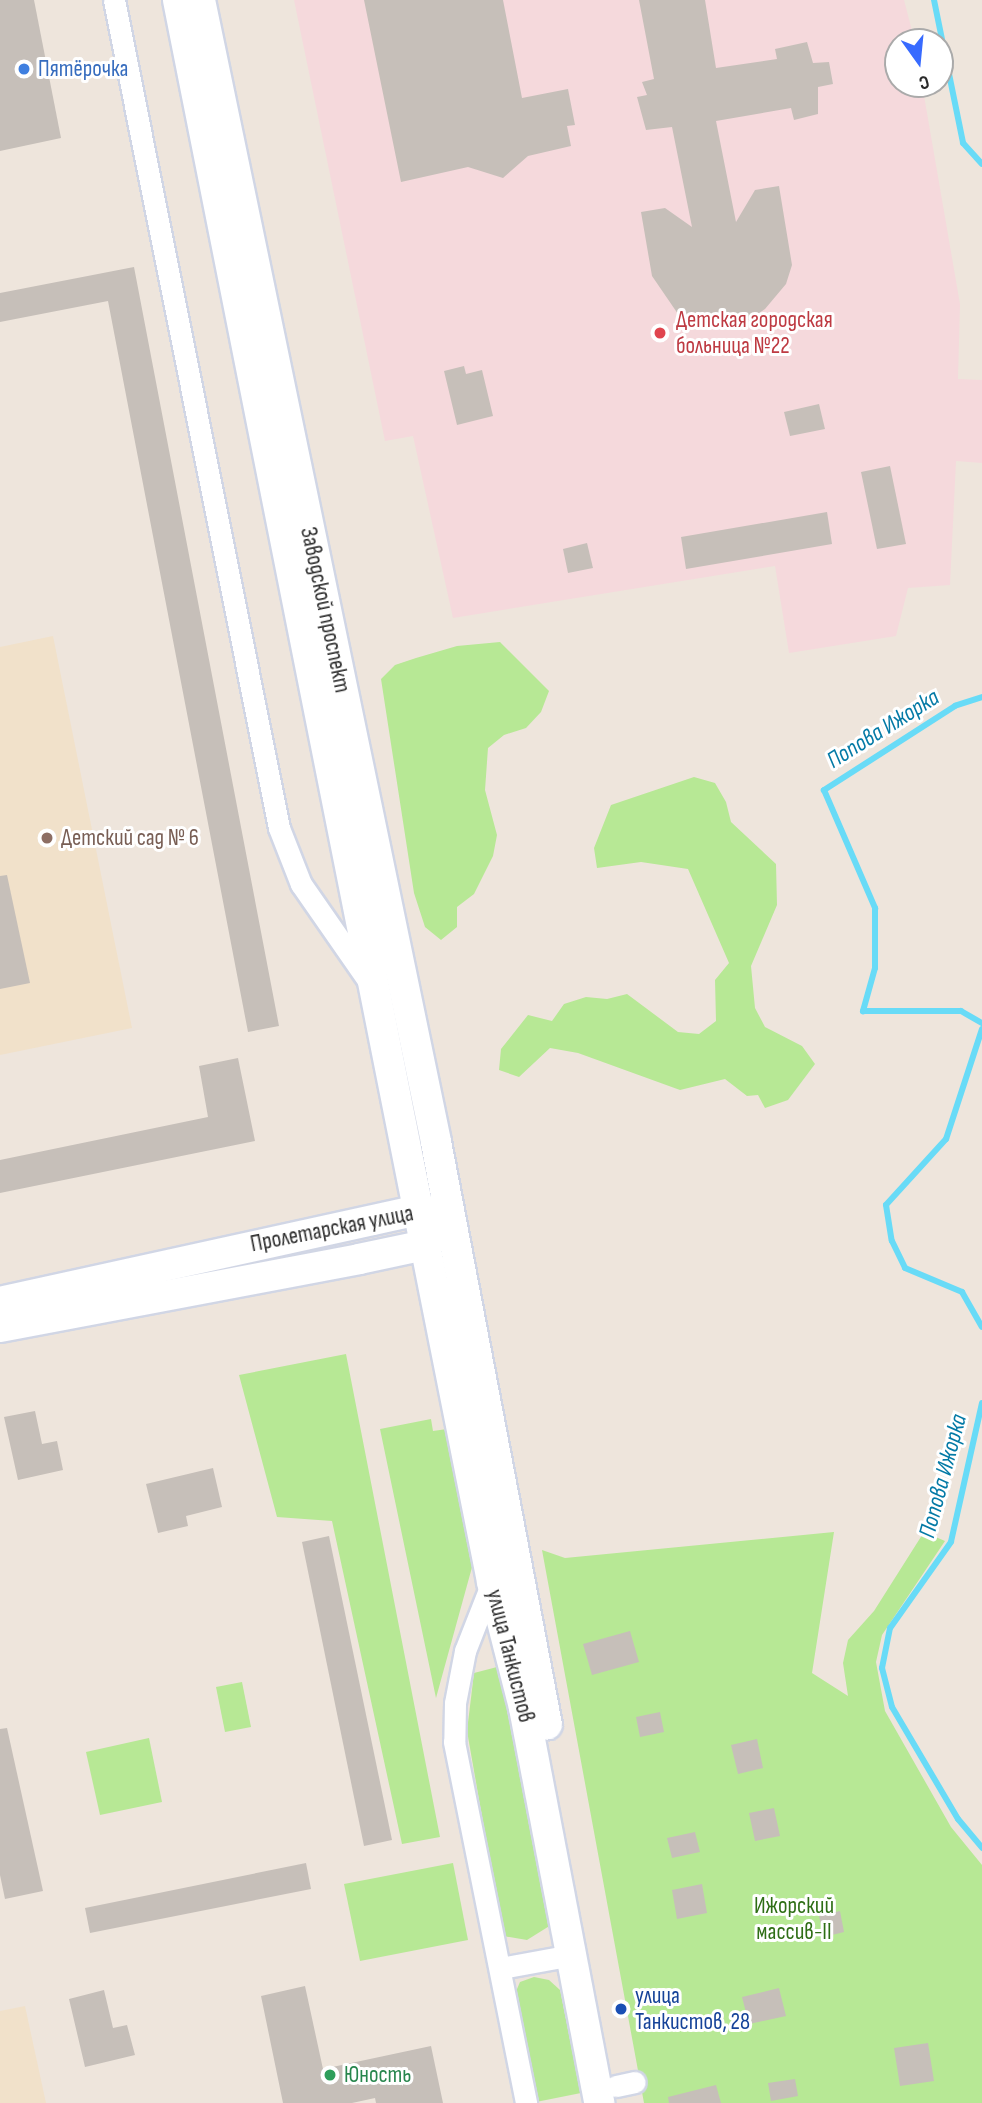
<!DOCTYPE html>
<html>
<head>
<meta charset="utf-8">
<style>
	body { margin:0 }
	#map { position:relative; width:982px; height:2103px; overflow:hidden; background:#eee5dc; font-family:"Sofia Sans Condensed",sans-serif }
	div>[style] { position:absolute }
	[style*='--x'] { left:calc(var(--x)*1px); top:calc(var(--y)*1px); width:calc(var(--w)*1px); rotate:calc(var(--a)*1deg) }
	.education>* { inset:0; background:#f1e1ca }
	.medical>* { inset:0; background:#f5d9dc }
	.green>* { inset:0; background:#b7e895 }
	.stream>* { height:6px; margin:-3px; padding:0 3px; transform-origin:3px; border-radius:3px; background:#68dbf7 }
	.building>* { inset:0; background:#c6bfb9 }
	.roads { filter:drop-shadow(2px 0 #d1d6e5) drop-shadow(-2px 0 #d1d6e5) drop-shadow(0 2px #d1d6e5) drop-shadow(0 -2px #d1d6e5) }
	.minor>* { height:21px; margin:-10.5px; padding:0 10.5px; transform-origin:10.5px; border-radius:10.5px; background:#fff }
	.secondary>* { height:30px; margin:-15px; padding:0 15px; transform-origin:15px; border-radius:15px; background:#fff }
	.dots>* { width:19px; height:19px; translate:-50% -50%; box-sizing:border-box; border:4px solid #fff; border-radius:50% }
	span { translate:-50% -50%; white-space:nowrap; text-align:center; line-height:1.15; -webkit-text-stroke:6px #fff; paint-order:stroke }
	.shop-label { font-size:23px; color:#366cbe }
	.left { translate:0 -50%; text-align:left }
	.health-label { font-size:23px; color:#be3a42 }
	.street-label { font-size:23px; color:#2b2b2b }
	.education-label { font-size:23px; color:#785e54 }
	.park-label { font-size:23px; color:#2e6e15 }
	.transit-label { font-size:23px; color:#164399 }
	.leisure-label { font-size:23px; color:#27864d }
	.water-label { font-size:24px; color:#047aa6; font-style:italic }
	.north { position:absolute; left:884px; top:28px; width:70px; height:70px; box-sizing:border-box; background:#fff; border:2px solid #aaa; border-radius:50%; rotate:165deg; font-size:19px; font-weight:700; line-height:28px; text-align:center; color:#2b2b2b }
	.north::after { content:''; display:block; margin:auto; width:24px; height:32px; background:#386bff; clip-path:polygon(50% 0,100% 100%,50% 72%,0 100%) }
</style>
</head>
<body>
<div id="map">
	<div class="education">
		<i style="clip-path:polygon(53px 636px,132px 1028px,0 1055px,0 647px)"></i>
		<i style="clip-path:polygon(25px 2006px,46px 2103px,0 2103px,0 2011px)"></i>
	</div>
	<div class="medical">
		<i style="clip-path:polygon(294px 0,904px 0,915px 42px,898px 42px,898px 84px,922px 84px,960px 304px,958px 379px,982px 380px,982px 463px,956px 461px,950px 585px,908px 588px,896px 636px,789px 653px,775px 566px,453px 618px,413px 436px,385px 441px)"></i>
	</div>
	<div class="green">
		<i style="clip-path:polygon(500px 642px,549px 691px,541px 712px,526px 728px,504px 735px,488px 748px,485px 790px,497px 835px,493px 856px,474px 894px,457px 907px,457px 927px,441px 940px,425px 927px,414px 893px,381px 679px,395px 665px,416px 658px,457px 646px)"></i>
		<i style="clip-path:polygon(694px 777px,715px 783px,726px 802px,731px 822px,776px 864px,777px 905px,751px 966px,755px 1008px,765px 1027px,802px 1046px,815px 1064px,788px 1100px,765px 1108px,758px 1095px,747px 1096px,725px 1079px,680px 1090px,578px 1053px,550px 1048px,519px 1077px,499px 1070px,501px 1049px,528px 1015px,552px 1021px,564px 1004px,586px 997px,607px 999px,627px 994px,678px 1032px,699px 1034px,716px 1021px,715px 980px,729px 963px,688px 869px,641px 862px,597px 868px,594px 848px,611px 805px)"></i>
		<i style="clip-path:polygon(346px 1354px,440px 1837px,402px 1844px,332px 1521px,277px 1517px,239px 1375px)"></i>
		<i style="clip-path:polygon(431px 1419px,433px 1431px,447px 1429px,474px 1560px,436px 1698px,380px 1429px)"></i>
		<i style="clip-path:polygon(834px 1532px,812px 1673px,848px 1696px,843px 1663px,848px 1640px,874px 1611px,924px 1532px,945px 1541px,882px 1635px,876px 1662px,885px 1711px,951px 1827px,982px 1865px,982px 2103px,644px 2103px,542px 1550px,565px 1558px)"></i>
		<i style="clip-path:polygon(497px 1667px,504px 1675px,551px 1925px,527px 1940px,503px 1936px,467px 1731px,474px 1673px)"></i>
		<i style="clip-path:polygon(242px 1682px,251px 1727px,225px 1732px,216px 1687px)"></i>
		<i style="clip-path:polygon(149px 1738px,162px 1802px,100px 1815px,86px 1752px)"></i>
		<i style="clip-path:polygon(453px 1863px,468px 1940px,360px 1961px,344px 1884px)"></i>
		<i style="clip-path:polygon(534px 1977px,549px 1980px,560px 1990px,581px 2093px,536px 2102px,514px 1996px,520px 1982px)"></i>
	</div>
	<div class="stream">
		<i style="--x:934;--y:0;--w:146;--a:78.5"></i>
		<i style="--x:963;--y:143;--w:28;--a:48"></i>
		<i style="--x:982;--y:697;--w:28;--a:162"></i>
		<i style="--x:955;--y:706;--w:156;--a:147.3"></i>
		<i style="--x:824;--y:790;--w:129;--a:66.6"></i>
		<i style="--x:875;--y:908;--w:60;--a:90"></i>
		<i style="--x:875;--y:968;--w:45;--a:105.6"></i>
		<i style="--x:863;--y:1011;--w:98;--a:0"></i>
		<i style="--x:961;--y:1011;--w:24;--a:30"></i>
		<i style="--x:982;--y:1029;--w:116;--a:108.1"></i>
		<i style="--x:946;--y:1139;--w:89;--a:132.3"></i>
		<i style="--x:886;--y:1205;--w:36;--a:81"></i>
		<i style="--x:892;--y:1241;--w:30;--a:64"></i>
		<i style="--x:905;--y:1268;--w:62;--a:22.8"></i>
		<i style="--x:962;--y:1292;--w:40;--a:60.3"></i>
		<i style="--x:982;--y:1403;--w:142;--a:102.6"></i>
		<i style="--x:951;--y:1542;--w:105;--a:125.3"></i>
		<i style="--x:890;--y:1628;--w:41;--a:101.3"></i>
		<i style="--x:882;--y:1668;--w:40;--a:75.6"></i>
		<i style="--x:892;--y:1707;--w:130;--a:59.5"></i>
		<i style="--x:958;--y:1819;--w:38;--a:50"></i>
	</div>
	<div class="building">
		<i style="clip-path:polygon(0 0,34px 0,61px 138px,0 151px)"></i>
		<i style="clip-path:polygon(364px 0,503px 0,522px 98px,568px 89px,575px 125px,567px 126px,571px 146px,528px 156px,503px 178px,468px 167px,401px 182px)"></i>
		<i style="clip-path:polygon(639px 0,705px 0,716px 68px,777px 59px,775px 49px,807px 42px,813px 63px,829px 62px,833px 84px,818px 87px,818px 114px,794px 120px,791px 108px,716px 121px,736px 222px,755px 190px,779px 186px,792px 265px,786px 284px,765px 309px,748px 320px,701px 325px,678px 314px,652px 276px,641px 212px,665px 208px,692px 227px,672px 127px,646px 130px,637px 97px,647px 95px,642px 82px,654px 79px)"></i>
		<i style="clip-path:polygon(134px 267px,279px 1026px,248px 1032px,108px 301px,0 322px,0 293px)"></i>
		<i style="clip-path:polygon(464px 366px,466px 374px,482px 370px,493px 416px,457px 425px,444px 371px)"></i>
		<i style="clip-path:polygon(819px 404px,825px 429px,790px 436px,784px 412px)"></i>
		<i style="clip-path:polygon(890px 466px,906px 544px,877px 549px,861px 472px)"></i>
		<i style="clip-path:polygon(827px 512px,832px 544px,686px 569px,681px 537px)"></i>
		<i style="clip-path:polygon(587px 543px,593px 568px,568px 573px,563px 549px)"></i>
		<i style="clip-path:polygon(7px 875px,30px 983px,0 989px,0 876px)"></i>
		<i style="clip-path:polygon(238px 1058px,255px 1141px,0 1193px,0 1160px,208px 1117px,199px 1066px)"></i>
		<i style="clip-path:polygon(35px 1411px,42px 1444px,57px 1441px,63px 1470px,18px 1480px,4px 1417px)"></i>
		<i style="clip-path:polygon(213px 1468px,222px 1507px,186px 1516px,188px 1526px,158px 1533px,146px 1484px)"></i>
		<i style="clip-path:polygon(329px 1536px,392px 1840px,364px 1846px,302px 1542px)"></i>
		<i style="clip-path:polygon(630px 1631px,639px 1662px,592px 1675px,583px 1644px)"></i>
		<i style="clip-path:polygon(660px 1712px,664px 1732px,640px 1737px,636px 1717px)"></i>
		<i style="clip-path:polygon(7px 1728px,43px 1891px,5px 1899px,0 1875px,0 1729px)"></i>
		<i style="clip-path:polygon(757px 1739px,763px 1768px,738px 1774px,731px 1745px)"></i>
		<i style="clip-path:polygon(774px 1808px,780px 1836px,755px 1841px,749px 1813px)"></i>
		<i style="clip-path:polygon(695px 1832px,700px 1852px,672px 1858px,667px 1838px)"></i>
		<i style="clip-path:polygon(306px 1863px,311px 1889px,90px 1933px,85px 1908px)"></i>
		<i style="clip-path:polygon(702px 1884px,707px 1913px,677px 1919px,672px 1890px)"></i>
		<i style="clip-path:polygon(840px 1911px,844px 1932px,824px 1937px,819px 1916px)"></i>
		<i style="clip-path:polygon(305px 1986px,323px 2069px,431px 2046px,443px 2103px,376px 2103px,375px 2098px,352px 2103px,283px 2103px,261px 1996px)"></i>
		<i style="clip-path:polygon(779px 1988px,786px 2016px,749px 2024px,742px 1997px)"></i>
		<i style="clip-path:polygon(104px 1990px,113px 2028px,127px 2025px,135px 2055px,85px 2067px,69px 1999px)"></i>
		<i style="clip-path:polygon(928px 2043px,934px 2081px,900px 2086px,894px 2048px)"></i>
		<i style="clip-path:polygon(795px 2079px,798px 2096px,771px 2101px,768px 2083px)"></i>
		<i style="clip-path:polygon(716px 2085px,721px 2103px,669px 2103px,668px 2097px)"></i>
	</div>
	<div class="roads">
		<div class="minor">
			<i style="--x:114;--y:0;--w:844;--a:78.73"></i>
			<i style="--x:279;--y:828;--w:60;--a:68.6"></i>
			<i style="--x:301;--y:884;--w:119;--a:55.2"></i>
			<i style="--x:492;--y:1582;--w:74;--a:111.4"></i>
			<i style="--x:465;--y:1651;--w:53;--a:100.9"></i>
			<i style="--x:455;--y:1703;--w:39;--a:91"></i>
			<i style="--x:454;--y:1742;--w:368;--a:78.7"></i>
			<i style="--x:501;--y:1968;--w:72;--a:-10.4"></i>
			<i style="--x:616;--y:2086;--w:19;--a:-12"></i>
		</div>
		<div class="secondary">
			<i style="--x:178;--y:0;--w:1613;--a:78.77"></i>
			<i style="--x:492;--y:1582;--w:130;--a:75.7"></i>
			<i style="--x:524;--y:1708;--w:402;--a:79.2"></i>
			<i style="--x:200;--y:0;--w:1166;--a:78.32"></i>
			<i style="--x:436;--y:1142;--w:593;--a:79.22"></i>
			<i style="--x:0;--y:1302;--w:428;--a:-12.4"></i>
			<i style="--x:418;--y:1210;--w:21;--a:14"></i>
			<i style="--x:0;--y:1327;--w:365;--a:-10.7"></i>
			<i style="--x:359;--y:1259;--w:67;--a:-12"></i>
			<i style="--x:425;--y:1245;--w:19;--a:-43"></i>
		</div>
	</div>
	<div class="dots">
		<i style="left:24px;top:69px;background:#3f7fe0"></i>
		<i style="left:660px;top:333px;background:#e0444e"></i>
		<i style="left:47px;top:838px;background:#8d6e63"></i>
		<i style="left:621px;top:2009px;background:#1a4fb4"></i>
		<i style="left:330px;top:2075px;background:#2e9e5b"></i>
	</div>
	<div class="shop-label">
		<span class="left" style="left:38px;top:69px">Пятёрочка</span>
	</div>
	<div class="health-label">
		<span class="left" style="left:676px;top:333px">Детская городская<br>больница №22</span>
	</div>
	<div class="street-label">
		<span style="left:325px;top:610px;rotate:78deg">Заводской проспект</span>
		<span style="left:332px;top:1229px;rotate:-11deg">Пролетарская улица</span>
		<span style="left:510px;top:1656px;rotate:76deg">улица Танкистов</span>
	</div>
	<div class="education-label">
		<span class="left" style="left:61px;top:838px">Детский сад № 6</span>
	</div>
	<div class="park-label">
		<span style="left:794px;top:1919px">Ижорский<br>массив-II</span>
	</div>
	<div class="transit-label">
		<span class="left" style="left:635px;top:2009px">улица<br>Танкистов, 28</span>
	</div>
	<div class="leisure-label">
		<span class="left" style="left:344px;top:2075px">Юность</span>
	</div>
	<div class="water-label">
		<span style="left:883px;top:729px;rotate:-32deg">Попова Ижорка</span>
		<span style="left:943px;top:1476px;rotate:-75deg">Попова Ижорка</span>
	</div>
	<div class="north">С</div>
</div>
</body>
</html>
